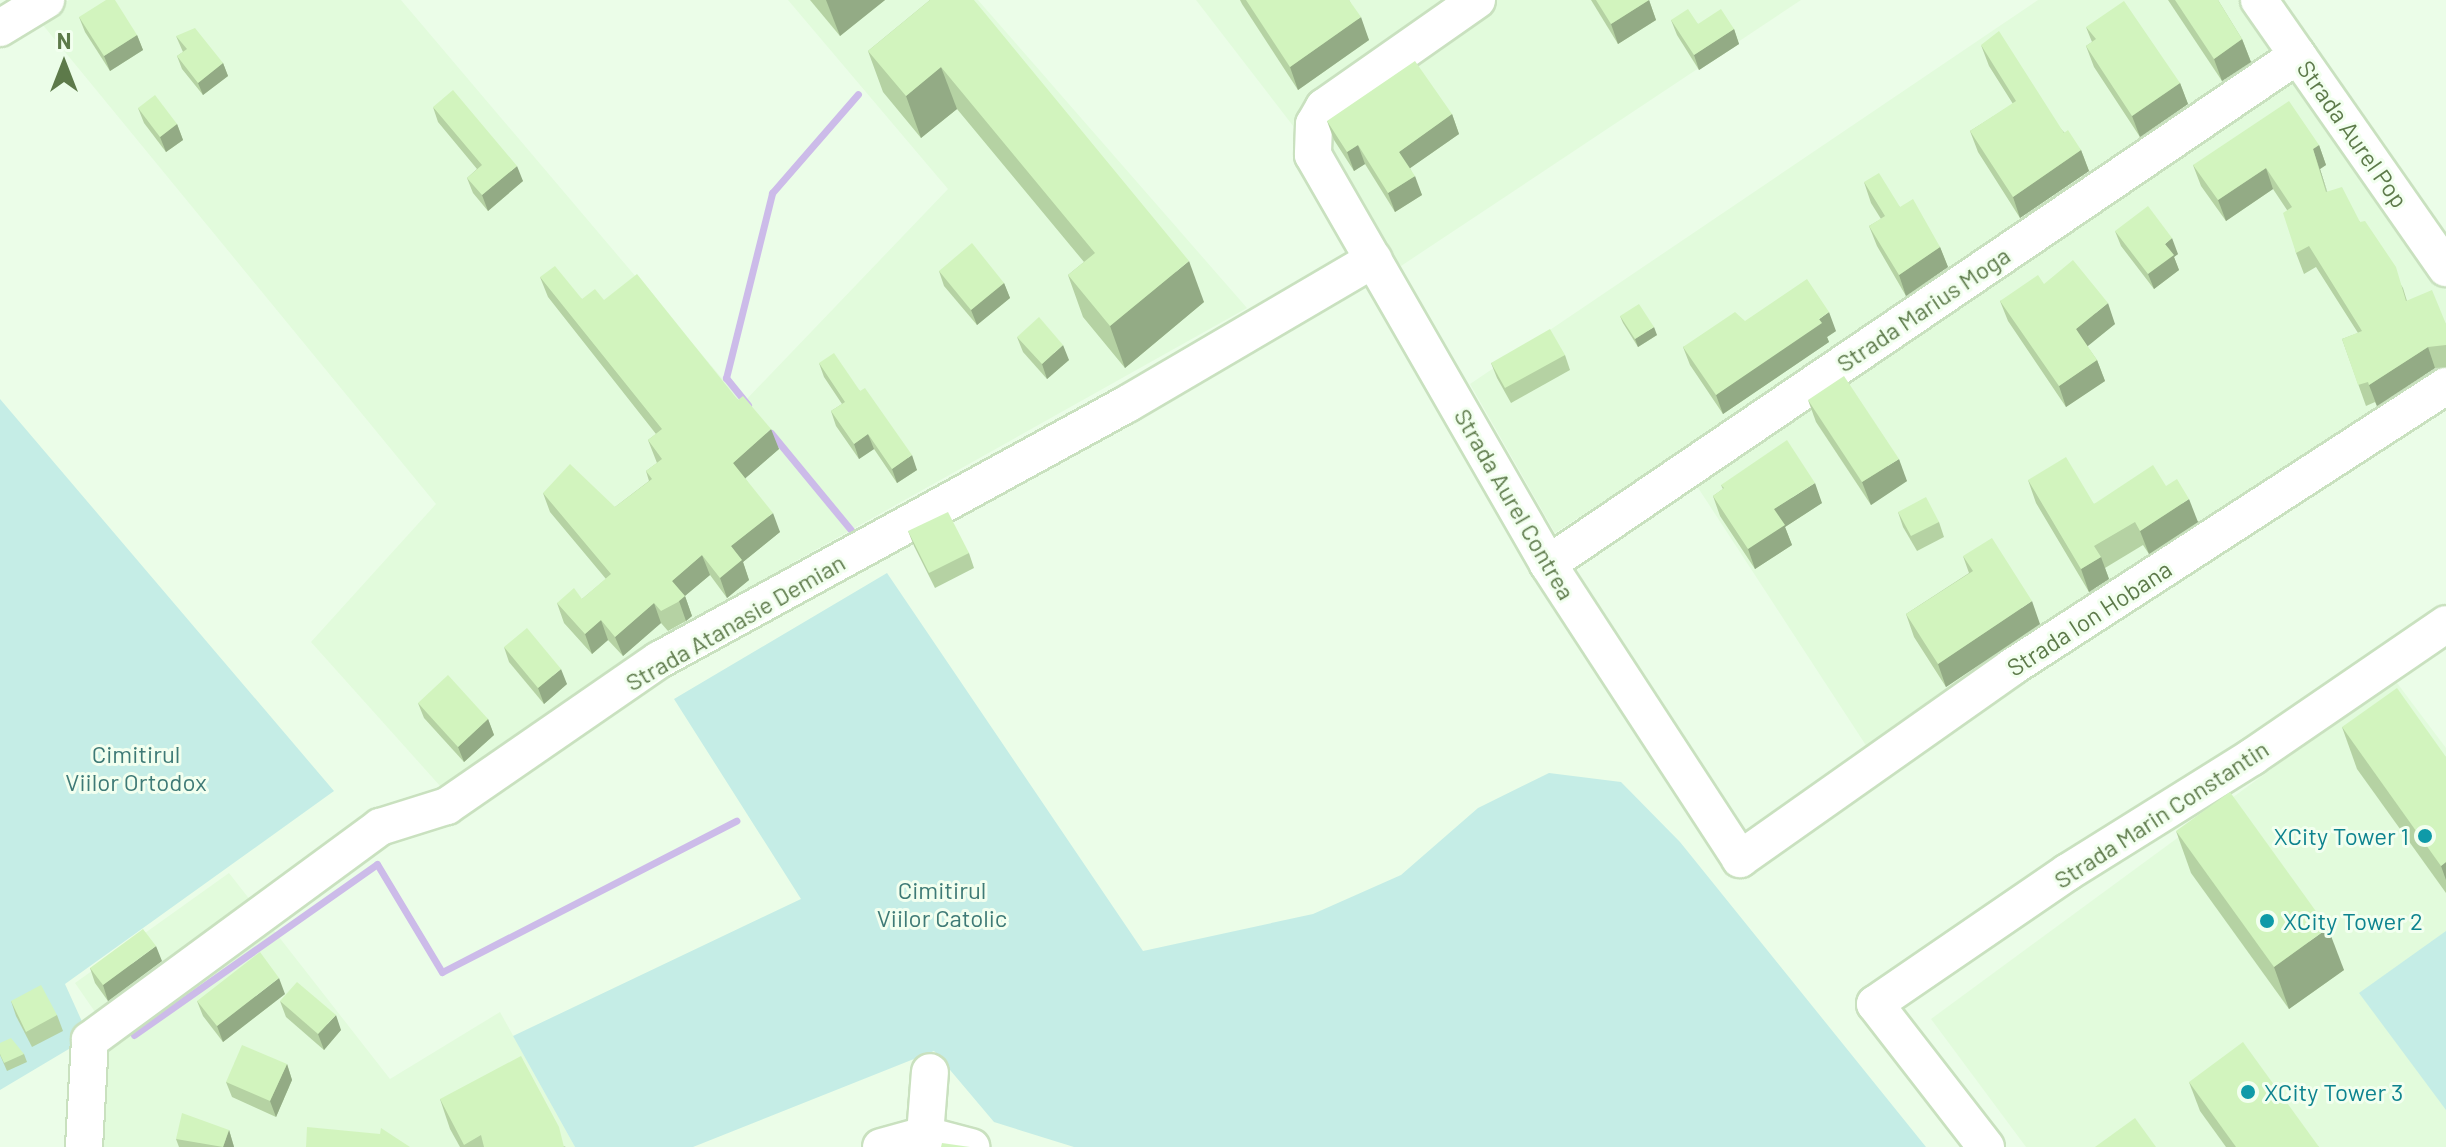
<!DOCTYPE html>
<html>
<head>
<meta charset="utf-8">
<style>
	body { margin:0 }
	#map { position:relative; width:2446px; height:1147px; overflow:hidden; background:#ebfde8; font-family:Barlow,sans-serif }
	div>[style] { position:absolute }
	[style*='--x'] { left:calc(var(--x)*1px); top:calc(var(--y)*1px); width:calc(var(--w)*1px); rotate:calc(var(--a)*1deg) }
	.residential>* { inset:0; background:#e2fbdc }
	.green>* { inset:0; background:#c5ede6 }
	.stream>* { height:7px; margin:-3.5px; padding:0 3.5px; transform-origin:3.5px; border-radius:3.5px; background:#ccbbe9 }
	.roads { filter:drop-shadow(2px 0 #c9e1bf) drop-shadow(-2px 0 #c9e1bf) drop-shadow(0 2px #c9e1bf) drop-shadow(0 -2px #c9e1bf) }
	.minor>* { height:36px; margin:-18px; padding:0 18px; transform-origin:18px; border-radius:18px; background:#fff }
	.wall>* { inset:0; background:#b5d2a3 }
	.shaded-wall>* { inset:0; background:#93ab85 }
	.building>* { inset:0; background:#d2f4be }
	.dots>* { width:22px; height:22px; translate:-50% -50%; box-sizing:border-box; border:4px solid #f2ffef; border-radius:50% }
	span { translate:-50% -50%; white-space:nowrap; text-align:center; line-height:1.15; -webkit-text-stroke:6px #f2ffef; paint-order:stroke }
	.street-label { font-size:24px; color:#5d7a4a }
	.park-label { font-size:24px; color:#3e7a76 }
	.culture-label { font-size:24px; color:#0d838f }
	.right { translate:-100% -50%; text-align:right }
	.left { translate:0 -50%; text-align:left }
	.north { position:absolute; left:24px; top:24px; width:80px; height:80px; -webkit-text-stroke:6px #f2ffef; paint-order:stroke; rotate:0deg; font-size:22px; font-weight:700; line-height:32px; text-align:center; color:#5d7a4a }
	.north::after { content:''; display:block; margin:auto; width:28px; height:36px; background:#5d7a4a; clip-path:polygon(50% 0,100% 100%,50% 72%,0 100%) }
</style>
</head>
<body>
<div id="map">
	<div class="residential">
		<i style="clip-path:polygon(69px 0,401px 0,743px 403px,948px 189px,788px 0,978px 0,1247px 308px,794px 562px,441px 787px,311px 642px,436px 504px,38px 19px)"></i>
		<i style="clip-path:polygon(1196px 0,1801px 0,1401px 266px)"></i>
		<i style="clip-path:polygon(2038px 0,2241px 0,2446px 290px,2446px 364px,1869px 750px,1676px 454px,1555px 533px,1470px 384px)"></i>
		<i style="clip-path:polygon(2394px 679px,2446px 748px,2446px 1147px,2026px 1147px,1931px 1019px)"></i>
		<i style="clip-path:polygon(229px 873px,390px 1079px,500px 1012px,575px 1147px,96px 1147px,104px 1025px,75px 983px)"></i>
	</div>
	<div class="green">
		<i style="clip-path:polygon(0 399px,334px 791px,65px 984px,89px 1037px,0 1090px)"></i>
		<i style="clip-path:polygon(887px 573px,1143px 951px,1313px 914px,1401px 875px,1478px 808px,1549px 773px,1621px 782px,1680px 842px,1926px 1147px,1074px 1147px,994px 1122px,934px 1051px,693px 1147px,575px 1147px,513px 1036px,801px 899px,674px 699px)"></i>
		<i style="clip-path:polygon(2446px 931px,2446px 1110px,2359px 993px)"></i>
	</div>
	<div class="stream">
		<i style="--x:748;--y:405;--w:35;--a:-129"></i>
		<i style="--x:726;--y:378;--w:191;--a:-76"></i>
		<i style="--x:772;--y:193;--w:131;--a:-49"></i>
		<i style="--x:771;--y:433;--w:134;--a:50.5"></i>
		<i style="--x:134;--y:1035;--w:297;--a:-35.1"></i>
		<i style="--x:377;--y:864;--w:126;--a:59"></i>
		<i style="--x:442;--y:972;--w:331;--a:-27.2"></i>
	</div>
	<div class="roads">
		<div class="minor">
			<i style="--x:1477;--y:0;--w:187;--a:145"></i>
			<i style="--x:1324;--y:107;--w:20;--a:120"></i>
			<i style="--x:1314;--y:124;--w:31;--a:92"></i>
			<i style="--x:1313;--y:155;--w:472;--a:60.1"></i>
			<i style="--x:1548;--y:564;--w:352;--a:56.9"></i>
			<i style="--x:1740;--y:859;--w:333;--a:-35.2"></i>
			<i style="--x:2012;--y:667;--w:517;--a:-32.92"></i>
			<i style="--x:2259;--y:0;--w:327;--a:55.1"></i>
			<i style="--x:0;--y:28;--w:54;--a:-31.3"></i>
			<i style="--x:1548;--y:564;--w:906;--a:-34.16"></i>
			<i style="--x:925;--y:1135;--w:63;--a:-85.5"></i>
			<i style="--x:84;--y:1147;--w:107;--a:-86.8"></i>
			<i style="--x:90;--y:1040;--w:360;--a:-36.3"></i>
			<i style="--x:380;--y:827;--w:70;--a:-17.4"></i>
			<i style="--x:447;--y:806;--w:257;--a:-34.6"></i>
			<i style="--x:659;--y:660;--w:533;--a:-28.68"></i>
			<i style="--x:1127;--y:404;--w:286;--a:-30.4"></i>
			<i style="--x:881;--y:1147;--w:46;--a:-15.3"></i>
			<i style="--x:925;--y:1135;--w:48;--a:14.6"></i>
			<i style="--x:1986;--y:1147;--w:181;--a:-127.8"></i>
			<i style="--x:1875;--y:1004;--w:234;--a:-34.4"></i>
			<i style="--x:2068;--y:872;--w:217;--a:-32"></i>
			<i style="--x:2252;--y:757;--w:235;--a:-34.4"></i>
		</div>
	</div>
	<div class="wall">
		<i style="clip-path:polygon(810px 0,885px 0,840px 36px)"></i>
		<i style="clip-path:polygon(930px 0,1204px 302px,1125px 368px,1083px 317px,1068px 275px,1084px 262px,957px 109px,921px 138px,883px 92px,868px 51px)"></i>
		<i style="clip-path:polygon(1240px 0,1349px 0,1369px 40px,1298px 90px,1242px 4px)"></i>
		<i style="clip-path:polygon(1591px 0,1649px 0,1656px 20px,1618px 44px)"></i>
		<i style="clip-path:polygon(2168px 0,2218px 0,2242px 39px,2251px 62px,2222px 81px)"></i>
		<i style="clip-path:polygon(79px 17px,137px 35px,143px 50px,110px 71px,85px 32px)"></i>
		<i style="clip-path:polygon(1671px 20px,1734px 29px,1739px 44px,1699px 70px,1677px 35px)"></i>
		<i style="clip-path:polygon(2086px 27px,2180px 83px,2188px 104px,2140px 137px,2094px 67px,2086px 46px,2092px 42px)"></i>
		<i style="clip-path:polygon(176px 36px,223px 63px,228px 76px,203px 95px,182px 69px,177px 56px,183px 52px)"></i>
		<i style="clip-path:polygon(1981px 45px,2081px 150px,2089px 171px,2020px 218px,1978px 152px,1970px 131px,2013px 104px,1989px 66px)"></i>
		<i style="clip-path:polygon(433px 107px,523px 181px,488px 211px,473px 193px,467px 178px,477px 169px,438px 122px)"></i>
		<i style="clip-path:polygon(138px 108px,177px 124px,183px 140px,166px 152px,144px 123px)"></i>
		<i style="clip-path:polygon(1452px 114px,1459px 134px,1410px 168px,1422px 195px,1395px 212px,1365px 164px,1354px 171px,1334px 140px,1327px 121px)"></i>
		<i style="clip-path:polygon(2319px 145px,2326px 165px,2320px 169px,2327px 192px,2360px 222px,2403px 288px,2407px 301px,2446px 324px,2446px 367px,2435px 368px,2377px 406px,2375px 402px,2366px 406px,2342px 339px,2358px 333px,2316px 267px,2304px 274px,2296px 253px,2287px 210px,2273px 189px,2226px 221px,2201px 186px,2193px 165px)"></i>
		<i style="clip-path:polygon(1864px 182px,1900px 207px,1940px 247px,1948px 267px,1906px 296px,1877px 246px,1869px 226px,1881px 219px,1871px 203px)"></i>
		<i style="clip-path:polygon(2115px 231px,2178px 254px,2174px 257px,2179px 270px,2154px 289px,2121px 246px)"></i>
		<i style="clip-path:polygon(939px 271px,1004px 283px,1010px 298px,977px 325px,944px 286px)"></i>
		<i style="clip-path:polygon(540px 277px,582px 299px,604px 300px,738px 400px,779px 449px,745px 478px,780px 532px,743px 562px,749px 580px,727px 598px,710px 575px,685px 596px,692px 616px,686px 621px,668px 631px,661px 623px,623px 656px,608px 640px,592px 654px,564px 623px,557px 603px,582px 599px,606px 579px,550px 512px,543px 493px,615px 507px,649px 481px,646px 471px,657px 463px,648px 440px,656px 434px,548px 297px)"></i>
		<i style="clip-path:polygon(2044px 284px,2115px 324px,2087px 346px,2097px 360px,2105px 381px,2066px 407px,2008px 321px,2000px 301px)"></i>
		<i style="clip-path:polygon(1620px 316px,1657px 335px,1638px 347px,1623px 323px)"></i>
		<i style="clip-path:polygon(1745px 321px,1836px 331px,1827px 337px,1829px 342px,1723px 414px,1690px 365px,1683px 347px)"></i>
		<i style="clip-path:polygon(1017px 337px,1069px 360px,1047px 379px,1023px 352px)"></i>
		<i style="clip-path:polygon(1565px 355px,1570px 370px,1511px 403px,1497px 378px,1491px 363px)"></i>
		<i style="clip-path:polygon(819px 363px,860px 391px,917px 470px,897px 483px,874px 449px,859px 459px,836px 426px,831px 411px,842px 404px,824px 377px)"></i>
		<i style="clip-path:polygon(1808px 400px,1907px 481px,1871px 505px,1816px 422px)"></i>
		<i style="clip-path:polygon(2028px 480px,2094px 504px,2166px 486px,2198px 522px,2149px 554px,2143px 545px,2105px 568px,2109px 579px,2089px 592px,2036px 503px)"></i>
		<i style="clip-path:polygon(1721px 485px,1822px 503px,1785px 527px,1792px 545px,1755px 569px,1720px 516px,1713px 496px,1723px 489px)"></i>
		<i style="clip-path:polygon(1898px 512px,1939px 522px,1944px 537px,1917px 551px,1903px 527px)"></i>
		<i style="clip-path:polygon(908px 531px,969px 553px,974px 568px,935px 588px,914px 546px)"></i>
		<i style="clip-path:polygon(1963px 556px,2040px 624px,1946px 687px,1914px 637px,1906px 614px,1969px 573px)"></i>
		<i style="clip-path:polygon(504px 647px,567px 684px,544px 704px,509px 662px)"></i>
		<i style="clip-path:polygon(418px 703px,488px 719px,494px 735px,464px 762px,424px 718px)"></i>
		<i style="clip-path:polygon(2342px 727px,2446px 757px,2446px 893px,2357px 769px)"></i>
		<i style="clip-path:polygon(2176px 831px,2344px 970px,2289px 1009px,2191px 873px)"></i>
		<i style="clip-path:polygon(162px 961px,108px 1001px,95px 983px,90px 968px)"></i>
		<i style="clip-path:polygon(285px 994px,223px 1042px,203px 1016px,197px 1001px)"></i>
		<i style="clip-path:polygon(11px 1001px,57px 1015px,63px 1031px,32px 1047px,16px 1016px)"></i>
		<i style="clip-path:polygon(280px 1001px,341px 1030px,324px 1050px,286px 1017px)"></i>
		<i style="clip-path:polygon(0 1043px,24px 1054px,27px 1062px,7px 1071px,0 1055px)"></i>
		<i style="clip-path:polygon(287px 1064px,292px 1080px,276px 1117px,232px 1097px,226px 1082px)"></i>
		<i style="clip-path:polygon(2189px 1082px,2319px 1147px,2226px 1147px,2200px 1111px)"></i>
		<i style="clip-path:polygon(440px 1099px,566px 1147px,460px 1147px,450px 1129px)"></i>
		<i style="clip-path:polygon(229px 1130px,234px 1147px,179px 1147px,176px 1139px)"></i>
	</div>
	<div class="shaded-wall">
		<i style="clip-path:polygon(826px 0,885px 0,840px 36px)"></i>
		<i style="clip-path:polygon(1649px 0,1656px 20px,1618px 44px,1611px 24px)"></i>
		<i style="clip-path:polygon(1361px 17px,1369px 40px,1298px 90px,1290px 67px)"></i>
		<i style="clip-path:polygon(1734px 29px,1739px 44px,1699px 70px,1694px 55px)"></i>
		<i style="clip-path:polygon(137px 35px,143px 50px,110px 71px,104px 56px)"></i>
		<i style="clip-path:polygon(2242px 39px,2251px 62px,2222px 81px,2214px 59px)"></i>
		<i style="clip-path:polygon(223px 63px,228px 76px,203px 95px,198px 83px)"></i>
		<i style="clip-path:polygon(941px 67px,957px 109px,921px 138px,906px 96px)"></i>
		<i style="clip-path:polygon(2180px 83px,2188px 104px,2140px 137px,2132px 116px)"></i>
		<i style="clip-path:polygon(1452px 114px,1459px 134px,1406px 171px,1399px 152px)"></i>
		<i style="clip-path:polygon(177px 124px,183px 140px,166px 152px,160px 137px)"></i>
		<i style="clip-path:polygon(1358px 145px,1365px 164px,1354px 171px,1347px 152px)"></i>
		<i style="clip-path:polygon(2319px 145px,2326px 165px,2320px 169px,2334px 213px,2313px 149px)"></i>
		<i style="clip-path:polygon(2081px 150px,2089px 171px,2020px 218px,2013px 197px)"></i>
		<i style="clip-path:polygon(517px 166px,523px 181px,488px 211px,482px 195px)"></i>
		<i style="clip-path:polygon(2266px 168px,2273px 189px,2226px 221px,2218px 200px)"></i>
		<i style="clip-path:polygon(1415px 176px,1422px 195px,1395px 212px,1388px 193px)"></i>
		<i style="clip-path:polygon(2172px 238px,2178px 254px,2174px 257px,2179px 270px,2154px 289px,2148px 274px,2165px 244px)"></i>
		<i style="clip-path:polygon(1940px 247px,1948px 267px,1906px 296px,1899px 275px)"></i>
		<i style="clip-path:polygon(1189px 261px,1204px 302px,1125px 368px,1110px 326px)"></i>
		<i style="clip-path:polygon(1004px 283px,1010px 298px,977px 325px,971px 310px)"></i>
		<i style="clip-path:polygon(2108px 303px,2115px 324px,2083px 350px,2076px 329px)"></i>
		<i style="clip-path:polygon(1829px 312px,1836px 331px,1827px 337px,1829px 342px,1723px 414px,1716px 395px)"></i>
		<i style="clip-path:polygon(1654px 327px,1657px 335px,1638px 347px,1635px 339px)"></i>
		<i style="clip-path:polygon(1063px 345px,1069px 360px,1047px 379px,1042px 364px)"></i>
		<i style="clip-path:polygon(2428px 347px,2435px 368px,2377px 406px,2369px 385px)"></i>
		<i style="clip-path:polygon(2097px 360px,2105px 381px,2066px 407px,2059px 386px)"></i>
		<i style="clip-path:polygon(771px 429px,779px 449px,740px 483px,733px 463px)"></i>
		<i style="clip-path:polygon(868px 434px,874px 449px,859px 459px,854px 444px)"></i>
		<i style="clip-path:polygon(912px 455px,917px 470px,897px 483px,892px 469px)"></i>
		<i style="clip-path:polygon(1899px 459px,1907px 481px,1871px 505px,1862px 482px)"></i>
		<i style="clip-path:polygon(1815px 483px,1822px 503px,1785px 527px,1792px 545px,1755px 569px,1748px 549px,1774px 509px)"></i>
		<i style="clip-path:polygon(2189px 499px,2198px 522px,2149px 554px,2140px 531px)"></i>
		<i style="clip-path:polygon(773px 513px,780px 532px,743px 562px,749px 580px,727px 598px,720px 578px,731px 546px)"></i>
		<i style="clip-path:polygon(702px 555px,710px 575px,680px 600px,685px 596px,692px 616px,686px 621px,672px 581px)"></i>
		<i style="clip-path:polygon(2101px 557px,2109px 579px,2089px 592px,2081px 569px)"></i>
		<i style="clip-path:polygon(2032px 601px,2040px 624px,1946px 687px,1938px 664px)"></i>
		<i style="clip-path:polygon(654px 603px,661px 623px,623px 656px,615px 637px)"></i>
		<i style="clip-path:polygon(601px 620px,608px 640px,592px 654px,585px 634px)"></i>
		<i style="clip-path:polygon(561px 669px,567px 684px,544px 704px,538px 688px)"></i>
		<i style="clip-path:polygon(488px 719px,494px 735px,464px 762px,458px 747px)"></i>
		<i style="clip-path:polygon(2446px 862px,2446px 880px,2441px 866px)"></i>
		<i style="clip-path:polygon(2328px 928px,2344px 970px,2289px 1009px,2274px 967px)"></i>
		<i style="clip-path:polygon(156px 946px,162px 961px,108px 1001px,103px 985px)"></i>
		<i style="clip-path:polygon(279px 978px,285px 994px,223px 1042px,217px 1026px)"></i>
		<i style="clip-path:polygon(336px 1015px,341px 1030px,324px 1050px,318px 1034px)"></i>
		<i style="clip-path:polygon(287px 1064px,292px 1080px,276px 1117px,270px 1101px)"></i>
		<i style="clip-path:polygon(229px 1130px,234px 1147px,223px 1147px)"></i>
	</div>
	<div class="building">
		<i style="clip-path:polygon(106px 0,115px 0,137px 35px,104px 56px,79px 17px)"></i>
		<i style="clip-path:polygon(930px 0,974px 0,1189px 261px,1110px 326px,1068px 275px,1095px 253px,941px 67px,906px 96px,868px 51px)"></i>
		<i style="clip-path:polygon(1246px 0,1349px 0,1361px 17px,1290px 67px)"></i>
		<i style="clip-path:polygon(1596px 0,1649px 0,1611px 24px)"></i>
		<i style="clip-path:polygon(2175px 0,2218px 0,2242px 39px,2214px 59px)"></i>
		<i style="clip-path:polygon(2124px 1px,2180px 83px,2132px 116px,2086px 46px,2096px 39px,2086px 27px)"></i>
		<i style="clip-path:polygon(1688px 9px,1698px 24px,1721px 9px,1734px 29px,1694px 55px,1671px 20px)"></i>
		<i style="clip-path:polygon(195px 28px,223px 63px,198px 83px,177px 56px,187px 49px,176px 36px)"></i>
		<i style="clip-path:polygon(1999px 31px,2064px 133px,2068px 130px,2081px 150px,2013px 197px,1970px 131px,2016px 101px,1981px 45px)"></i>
		<i style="clip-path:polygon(1415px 61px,1452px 114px,1399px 152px,1415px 176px,1388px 193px,1358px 145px,1347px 152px,1327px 121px)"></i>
		<i style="clip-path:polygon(453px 90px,517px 166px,482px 195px,467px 178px,482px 165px,433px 107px)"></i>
		<i style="clip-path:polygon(155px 95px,177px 124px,160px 137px,138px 108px)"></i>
		<i style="clip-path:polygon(2289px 101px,2319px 145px,2313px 149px,2326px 192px,2342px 187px,2360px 222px,2365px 221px,2396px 267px,2406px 301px,2432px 290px,2446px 324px,2446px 345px,2428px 347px,2369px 385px,2368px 382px,2358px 385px,2342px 339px,2362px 331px,2309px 246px,2296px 253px,2283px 213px,2292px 207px,2266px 168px,2218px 200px,2193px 165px)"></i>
		<i style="clip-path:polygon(1879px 173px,1900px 207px,1913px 199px,1940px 247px,1899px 275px,1869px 226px,1885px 216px,1864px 182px)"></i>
		<i style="clip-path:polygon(2148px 206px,2172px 238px,2165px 244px,2174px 255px,2148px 274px,2115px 231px)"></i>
		<i style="clip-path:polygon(972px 243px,1004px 283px,971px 310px,939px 271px)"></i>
		<i style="clip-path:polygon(2073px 260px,2108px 303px,2076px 329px,2097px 360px,2059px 386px,2000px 301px,2038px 275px,2044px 284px)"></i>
		<i style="clip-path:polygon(555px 266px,582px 299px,595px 289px,604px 300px,637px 274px,738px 400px,743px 396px,771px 429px,733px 463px,773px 513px,731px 546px,742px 560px,720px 578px,702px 555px,672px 581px,685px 596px,678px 602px,661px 611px,654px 603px,615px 637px,601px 620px,585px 634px,557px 603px,574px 588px,582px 599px,611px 574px,543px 493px,570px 464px,615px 507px,652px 479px,646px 471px,662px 459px,648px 440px,662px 429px,540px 277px)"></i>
		<i style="clip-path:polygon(1807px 279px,1829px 312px,1819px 319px,1822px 323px,1716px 395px,1683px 347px,1735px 312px,1745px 321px)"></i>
		<i style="clip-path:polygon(1639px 304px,1654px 327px,1635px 339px,1620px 316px)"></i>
		<i style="clip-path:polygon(1039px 317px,1063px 345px,1042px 364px,1017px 337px)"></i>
		<i style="clip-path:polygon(1550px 329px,1565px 355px,1505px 388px,1491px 363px)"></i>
		<i style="clip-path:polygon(834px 353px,860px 391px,865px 388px,912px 455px,892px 469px,868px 434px,854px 444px,831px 411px,845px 402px,819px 363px)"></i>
		<i style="clip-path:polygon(1844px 376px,1899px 459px,1862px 482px,1808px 400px)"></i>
		<i style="clip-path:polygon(1787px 440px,1815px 483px,1774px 509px,1785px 525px,1748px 549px,1713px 496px,1724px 488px,1721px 485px)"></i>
		<i style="clip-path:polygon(2066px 457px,2094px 504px,2153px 465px,2166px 486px,2177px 479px,2189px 499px,2140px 531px,2135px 522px,2094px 546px,2101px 557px,2081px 569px,2028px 480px)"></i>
		<i style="clip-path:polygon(1926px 497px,1939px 522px,1911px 536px,1898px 512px)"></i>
		<i style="clip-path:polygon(948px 512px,969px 553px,929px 573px,908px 531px)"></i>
		<i style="clip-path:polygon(1992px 538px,2032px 601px,1938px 664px,1906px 614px,1973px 571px,1963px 556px)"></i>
		<i style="clip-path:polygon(527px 628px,561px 669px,538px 688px,504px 647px)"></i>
		<i style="clip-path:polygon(448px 675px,488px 719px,458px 747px,418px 703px)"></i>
		<i style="clip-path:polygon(2397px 688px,2446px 757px,2446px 862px,2441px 866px,2342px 727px)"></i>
		<i style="clip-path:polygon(2230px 792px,2328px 928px,2274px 967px,2176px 831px)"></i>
		<i style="clip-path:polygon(143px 929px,156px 946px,103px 985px,90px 968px)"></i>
		<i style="clip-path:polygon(260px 952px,279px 978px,217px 1026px,197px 1001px)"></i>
		<i style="clip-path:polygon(297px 982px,336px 1015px,318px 1034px,280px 1001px)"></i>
		<i style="clip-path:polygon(41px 985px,57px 1015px,26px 1032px,11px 1001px)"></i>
		<i style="clip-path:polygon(11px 1038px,24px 1054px,4px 1063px,0 1054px,0 1043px)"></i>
		<i style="clip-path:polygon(2243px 1042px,2319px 1147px,2236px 1147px,2189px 1082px)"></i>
		<i style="clip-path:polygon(242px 1045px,287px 1064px,270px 1101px,226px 1082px)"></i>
		<i style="clip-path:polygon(521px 1056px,559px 1127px,564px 1147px,484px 1147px,481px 1135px,464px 1145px,440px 1099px)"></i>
		<i style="clip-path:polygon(182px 1113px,229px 1130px,223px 1147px,176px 1139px)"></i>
		<i style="clip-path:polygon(2135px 1118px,2156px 1147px,2095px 1147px)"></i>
		<i style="clip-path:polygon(307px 1127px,380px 1134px,381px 1128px,410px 1147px,306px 1147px)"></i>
		<i style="clip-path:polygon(942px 1143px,970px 1147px,941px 1147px)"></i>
	</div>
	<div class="dots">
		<i style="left:2425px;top:836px;background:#0f9aa8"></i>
		<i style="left:2267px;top:921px;background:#0f9aa8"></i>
		<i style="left:2248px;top:1092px;background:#0f9aa8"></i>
	</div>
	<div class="street-label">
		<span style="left:2353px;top:134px;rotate:55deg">Strada Aurel Pop</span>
		<span style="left:1923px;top:309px;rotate:-34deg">Strada Marius Moga</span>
		<span style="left:1515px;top:504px;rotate:60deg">Strada Aurel Contrea</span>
		<span style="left:2089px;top:618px;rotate:-33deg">Strada Ion Hobana</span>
		<span style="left:735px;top:622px;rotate:-30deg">Strada Atanasie Demian</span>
		<span style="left:2161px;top:814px;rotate:-33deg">Strada Marin Constantin</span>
	</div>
	<div class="park-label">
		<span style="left:136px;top:768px">Cimitirul<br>Viilor Ortodox</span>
		<span style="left:942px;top:904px">Cimitirul<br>Viilor Catolic</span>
	</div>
	<div class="culture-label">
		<span class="right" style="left:2409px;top:836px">XCity Tower 1</span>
		<span class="left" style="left:2283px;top:921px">XCity Tower 2</span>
		<span class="left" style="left:2264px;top:1092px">XCity Tower 3</span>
	</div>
	<div class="north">N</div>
</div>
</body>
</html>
